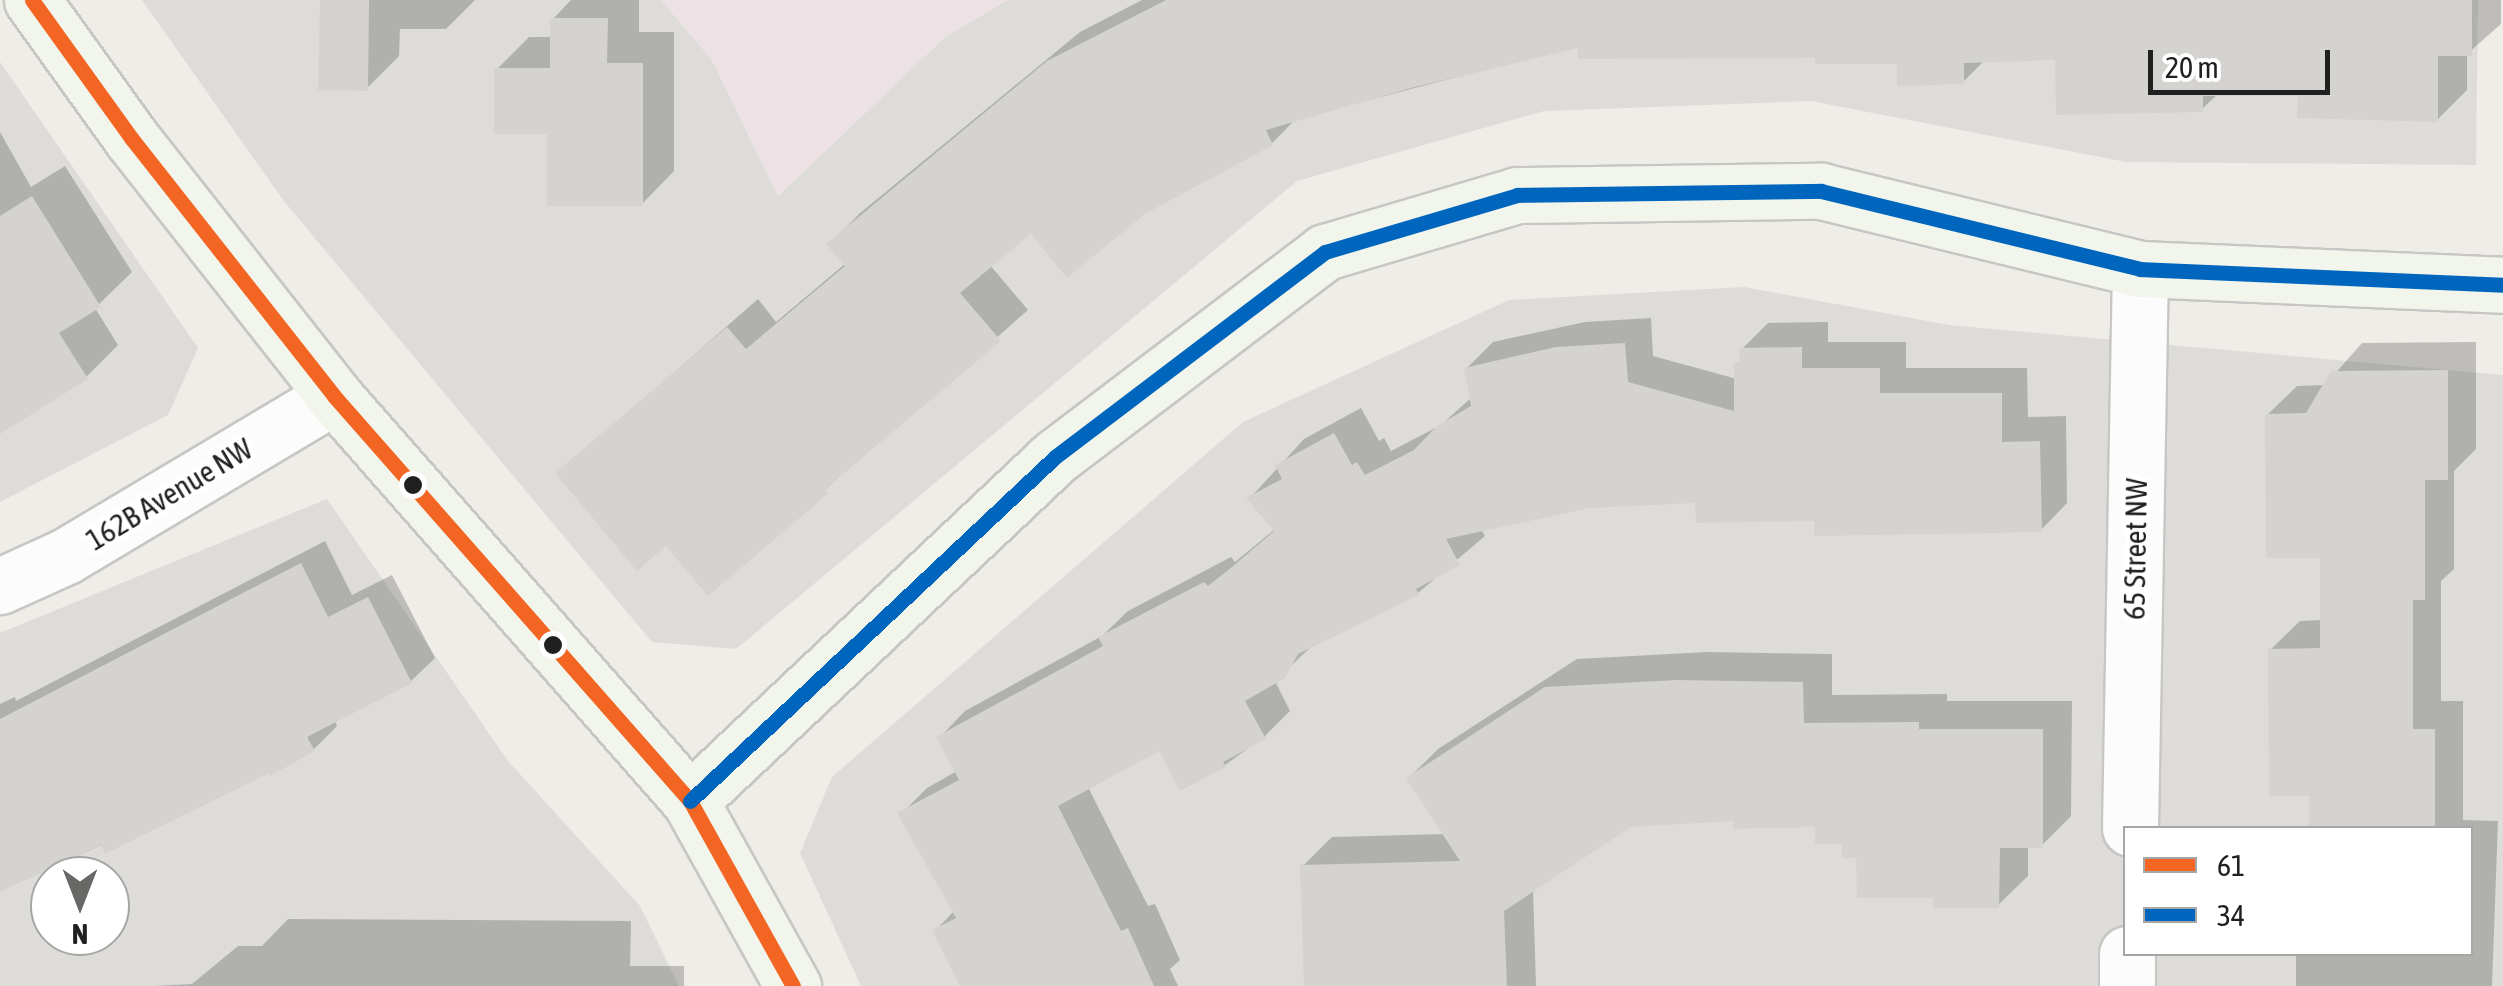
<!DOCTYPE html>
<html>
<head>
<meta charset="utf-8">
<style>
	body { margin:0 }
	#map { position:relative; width:2503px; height:986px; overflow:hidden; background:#eeede8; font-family:"Asap Condensed",sans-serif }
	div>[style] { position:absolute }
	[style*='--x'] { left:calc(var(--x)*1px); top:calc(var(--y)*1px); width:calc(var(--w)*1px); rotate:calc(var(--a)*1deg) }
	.residential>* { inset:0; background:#dddcd9 }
	.industrial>* { inset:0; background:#ece1e5 }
	.shadow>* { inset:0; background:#0003 }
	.building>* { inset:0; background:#d5d3cf }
	.roads { filter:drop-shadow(2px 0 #c7c6c4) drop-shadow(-2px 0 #c7c6c4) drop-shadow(0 2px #c7c6c4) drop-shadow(0 -2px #c7c6c4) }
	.street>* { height:55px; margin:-27.5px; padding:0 27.5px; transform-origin:27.5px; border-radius:27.5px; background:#fcfcfc }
	.secondary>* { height:55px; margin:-27.5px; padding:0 27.5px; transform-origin:27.5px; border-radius:27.5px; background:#f2f5eb }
	.bus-1>* { height:15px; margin:-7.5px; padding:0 7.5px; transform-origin:7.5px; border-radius:7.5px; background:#f26522 }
	.bus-2>* { height:15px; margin:-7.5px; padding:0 7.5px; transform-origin:7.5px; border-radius:7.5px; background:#0065bd }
	.dots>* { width:28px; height:28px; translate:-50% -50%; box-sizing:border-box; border:5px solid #fff; border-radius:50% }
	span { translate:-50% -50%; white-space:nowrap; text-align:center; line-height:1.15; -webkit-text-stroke:10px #fff; paint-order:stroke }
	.street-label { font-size:30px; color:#202020 }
	.legend { position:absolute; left:2123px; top:826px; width:350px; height:130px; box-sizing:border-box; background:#fff; border:2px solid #a6a6a6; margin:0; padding:12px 18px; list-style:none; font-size:30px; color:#202020 }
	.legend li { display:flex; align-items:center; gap:20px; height:50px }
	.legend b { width:50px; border:2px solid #a6a6a6 }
	.north { position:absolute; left:30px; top:856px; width:100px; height:100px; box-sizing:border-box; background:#fff; border:2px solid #a6a6a6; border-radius:50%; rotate:180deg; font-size:28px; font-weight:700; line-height:40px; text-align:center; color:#202020 }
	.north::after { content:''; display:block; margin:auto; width:35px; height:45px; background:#686866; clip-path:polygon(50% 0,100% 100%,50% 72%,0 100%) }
	.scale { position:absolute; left:2148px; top:50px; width:182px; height:45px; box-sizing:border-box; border:5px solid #202020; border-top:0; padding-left:12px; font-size:30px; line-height:35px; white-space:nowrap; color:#202020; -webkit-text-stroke:8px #fff; paint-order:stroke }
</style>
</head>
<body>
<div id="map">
	<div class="residential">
		<i style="clip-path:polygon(142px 0,661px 0,712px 60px,778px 196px,946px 36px,1008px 0,2478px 0,2476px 165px,2126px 162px,1811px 101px,1544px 111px,1297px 181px,736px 649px,652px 642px,283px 200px)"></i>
		<i style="clip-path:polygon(0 62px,198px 348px,168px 415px,0 502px)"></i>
		<i style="clip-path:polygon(evenodd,1744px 287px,1949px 325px,2503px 375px,2503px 986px,861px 986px,800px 853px,832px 777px,1243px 422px,1509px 300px,1744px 287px,2126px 828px,2470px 828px,2470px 954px,2126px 954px,2126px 828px)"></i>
		<i style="clip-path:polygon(evenodd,327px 499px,508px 761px,640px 906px,679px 986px,0 986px,0 633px,327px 499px,50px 876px,110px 876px,110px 936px,50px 936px,50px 876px)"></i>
	</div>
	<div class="industrial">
		<i style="clip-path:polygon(661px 0,1008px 0,946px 36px,778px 196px,712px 60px)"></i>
	</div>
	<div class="shadow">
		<i style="clip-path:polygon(322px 0,475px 0,446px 29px,400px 29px,399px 56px,367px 88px)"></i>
		<i style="clip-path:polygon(571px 0,639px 0,639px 32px,674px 32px,674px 171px,642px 204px,549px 132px,497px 69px,529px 37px,553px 37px,553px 19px)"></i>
		<i style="clip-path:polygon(1142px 0,2501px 0,2501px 24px,2467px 54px,2467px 90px,2437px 120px,2300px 93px,2219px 93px,2202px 109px,2057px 58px,1985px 60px,1963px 82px,1899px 62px,1580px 45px,1296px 119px,1272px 143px,1031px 230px,990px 265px,1028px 310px,708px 593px,667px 543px,559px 473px,758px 299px,776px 322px,846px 263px,830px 244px,859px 214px,1080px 32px)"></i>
		<i style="clip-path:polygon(0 132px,31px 187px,65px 166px,132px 272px,95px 308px,118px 345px,86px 377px,0 430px)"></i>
		<i style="clip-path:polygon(1651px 318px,1653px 356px,1737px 379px,1742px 349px,1768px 323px,1828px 322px,1828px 342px,1906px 342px,1906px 368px,2027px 368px,2028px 417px,2066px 416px,2067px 503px,2041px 530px,1816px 518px,1698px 501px,1590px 506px,1481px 529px,1485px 536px,1418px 593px,1314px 644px,1275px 681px,1290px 711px,1264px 737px,1225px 765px,1181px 788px,1160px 748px,1088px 787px,1148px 906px,1155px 904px,1180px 960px,1170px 969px,1178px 986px,963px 986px,935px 931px,954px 911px,901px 814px,927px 788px,957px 771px,939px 738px,965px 711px,1102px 636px,1128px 611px,1231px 557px,1235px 562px,1275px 529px,1250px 498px,1304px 439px,1361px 408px,1379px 441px,1384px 438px,1391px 451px,1441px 425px,1472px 397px,1466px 369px,1493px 342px,1585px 322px)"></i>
		<i style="clip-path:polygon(2476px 342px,2476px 449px,2454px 471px,2454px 569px,2441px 581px,2441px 701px,2463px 701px,2463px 820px,2498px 821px,2492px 986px,2296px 986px,2296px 954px,2470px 954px,2470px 828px,2312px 828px,2311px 794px,2270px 650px,2300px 621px,2322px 620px,2322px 555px,2267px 415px,2297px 386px,2325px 385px,2362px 343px)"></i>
		<i style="clip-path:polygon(325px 541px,352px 595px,392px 575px,435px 658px,411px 681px,335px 720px,337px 726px,314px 749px,0 891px,0 704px,15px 697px,16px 701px)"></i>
		<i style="clip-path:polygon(1707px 652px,1832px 654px,1832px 695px,1947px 694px,1947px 701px,2072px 701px,2071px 816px,2042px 845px,2028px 845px,2028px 876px,1998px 905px,1936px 895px,1859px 856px,1817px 825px,1736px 818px,1630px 824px,1533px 889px,1536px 986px,1306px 986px,1303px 866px,1332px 837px,1445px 834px,1409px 778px,1438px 749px,1577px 659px)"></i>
		<i style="clip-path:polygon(288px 919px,631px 921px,630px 966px,684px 966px,684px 986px,154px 986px,192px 984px,238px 946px,262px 946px)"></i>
	</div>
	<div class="building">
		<i style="clip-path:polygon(320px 0,369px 0,368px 91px,318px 90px)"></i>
		<i style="clip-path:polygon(1166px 0,2472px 0,2472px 56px,2438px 56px,2438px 122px,2297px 118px,2298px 96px,2203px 96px,2203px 112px,2056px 115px,2055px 60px,1964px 63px,1964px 84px,1897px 86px,1897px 64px,1815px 64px,1815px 58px,1578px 59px,1578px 48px,1411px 88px,1266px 130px,1273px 145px,1145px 214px,1067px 278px,1031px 234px,960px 293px,1001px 341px,825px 489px,829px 493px,762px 550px,708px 596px,666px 546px,637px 571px,555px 473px,727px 327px,746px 349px,845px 266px,826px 244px,1047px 61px)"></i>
		<i style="clip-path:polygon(550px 18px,608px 18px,607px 63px,643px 63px,643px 206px,547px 206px,547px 134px,494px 134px,494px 68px,550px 68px)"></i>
		<i style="clip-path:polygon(32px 196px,101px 307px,59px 333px,88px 379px,0 434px,0 216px)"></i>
		<i style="clip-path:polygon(1625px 343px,1628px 382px,1734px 411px,1734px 362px,1740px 362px,1739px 348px,1802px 347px,1802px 368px,1880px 368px,1880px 393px,2002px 393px,2002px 442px,2040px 441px,2042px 532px,1814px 536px,1814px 521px,1696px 523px,1695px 503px,1590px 508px,1446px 539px,1460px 565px,1416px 589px,1419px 595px,1298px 654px,1285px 678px,1245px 701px,1266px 739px,1223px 762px,1226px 767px,1180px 791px,1159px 751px,1058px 806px,1121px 931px,1128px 928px,1154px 986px,960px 986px,932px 930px,956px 918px,897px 813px,959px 780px,936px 737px,1103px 646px,1098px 637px,1204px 582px,1208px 586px,1232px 567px,1274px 531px,1246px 498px,1282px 479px,1275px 465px,1334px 433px,1352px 465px,1357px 462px,1365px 475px,1414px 450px,1437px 426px,1471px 406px,1464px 368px,1556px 347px)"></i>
		<i style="clip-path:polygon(2448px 370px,2448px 480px,2425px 480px,2425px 600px,2413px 600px,2413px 729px,2435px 729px,2435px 828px,2309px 828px,2309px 796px,2269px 796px,2268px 649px,2320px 648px,2320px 558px,2266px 558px,2265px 414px,2306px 413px,2331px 371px)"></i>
		<i style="clip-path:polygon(301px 563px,328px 617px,368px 597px,412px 683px,307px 737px,315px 751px,270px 776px,269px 773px,105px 854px,101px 845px,0 892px,0 719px)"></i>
		<i style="clip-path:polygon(1677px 680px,1803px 682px,1804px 723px,1919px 722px,1919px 729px,2043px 729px,2043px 848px,2000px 848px,1999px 908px,1933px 908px,1933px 898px,1857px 898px,1856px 858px,1842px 858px,1842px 844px,1815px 844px,1815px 827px,1733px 829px,1733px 821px,1631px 827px,1504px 911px,1507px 986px,1304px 986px,1300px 865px,1460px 861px,1406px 778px,1545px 687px)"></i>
	</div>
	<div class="roads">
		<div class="street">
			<i style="--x:0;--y:586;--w:72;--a:-24.4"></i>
			<i style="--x:66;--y:556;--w:312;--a:-30.8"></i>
			<i style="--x:2130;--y:828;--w:559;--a:-88.98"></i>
			<i style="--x:2127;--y:986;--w:32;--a:-90"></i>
		</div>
		<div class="secondary">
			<i style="--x:32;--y:0;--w:171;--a:54.3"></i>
			<i style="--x:132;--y:139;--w:327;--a:51.8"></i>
			<i style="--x:334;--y:396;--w:539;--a:48.68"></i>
			<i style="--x:690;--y:801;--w:212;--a:60.9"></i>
			<i style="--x:690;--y:801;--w:502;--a:-43.3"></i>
			<i style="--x:1055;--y:457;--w:339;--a:-37.2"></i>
			<i style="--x:1325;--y:252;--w:200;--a:-16.5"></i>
			<i style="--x:1517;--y:195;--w:304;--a:-0.8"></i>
			<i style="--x:1821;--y:191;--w:328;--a:13.7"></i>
			<i style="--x:2140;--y:269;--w:363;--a:2.5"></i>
		</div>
	</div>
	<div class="bus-1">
		<i style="--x:32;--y:0;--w:171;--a:54.3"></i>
		<i style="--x:132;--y:139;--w:327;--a:51.8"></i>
		<i style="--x:334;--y:396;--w:539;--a:48.68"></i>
		<i style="--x:690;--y:801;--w:212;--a:60.9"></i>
	</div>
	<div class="bus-2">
		<i style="--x:690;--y:801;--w:502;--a:-43.3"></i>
		<i style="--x:1055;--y:457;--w:339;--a:-37.2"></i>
		<i style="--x:1325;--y:252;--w:200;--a:-16.5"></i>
		<i style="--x:1517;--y:195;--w:304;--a:-0.8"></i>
		<i style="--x:1821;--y:191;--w:328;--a:13.7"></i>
		<i style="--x:2140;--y:269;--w:363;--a:2.5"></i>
	</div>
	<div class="dots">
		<i style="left:413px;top:485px;background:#202020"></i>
		<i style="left:553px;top:645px;background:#202020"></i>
	</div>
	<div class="street-label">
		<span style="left:169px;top:494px;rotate:-31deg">162B Avenue NW</span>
		<span style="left:2135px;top:549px;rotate:-89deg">65 Street NW</span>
	</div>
	<ul class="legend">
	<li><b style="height:12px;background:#f26522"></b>61</li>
	<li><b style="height:12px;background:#0065bd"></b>34</li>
	</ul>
	<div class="north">N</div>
	<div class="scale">20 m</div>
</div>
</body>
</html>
